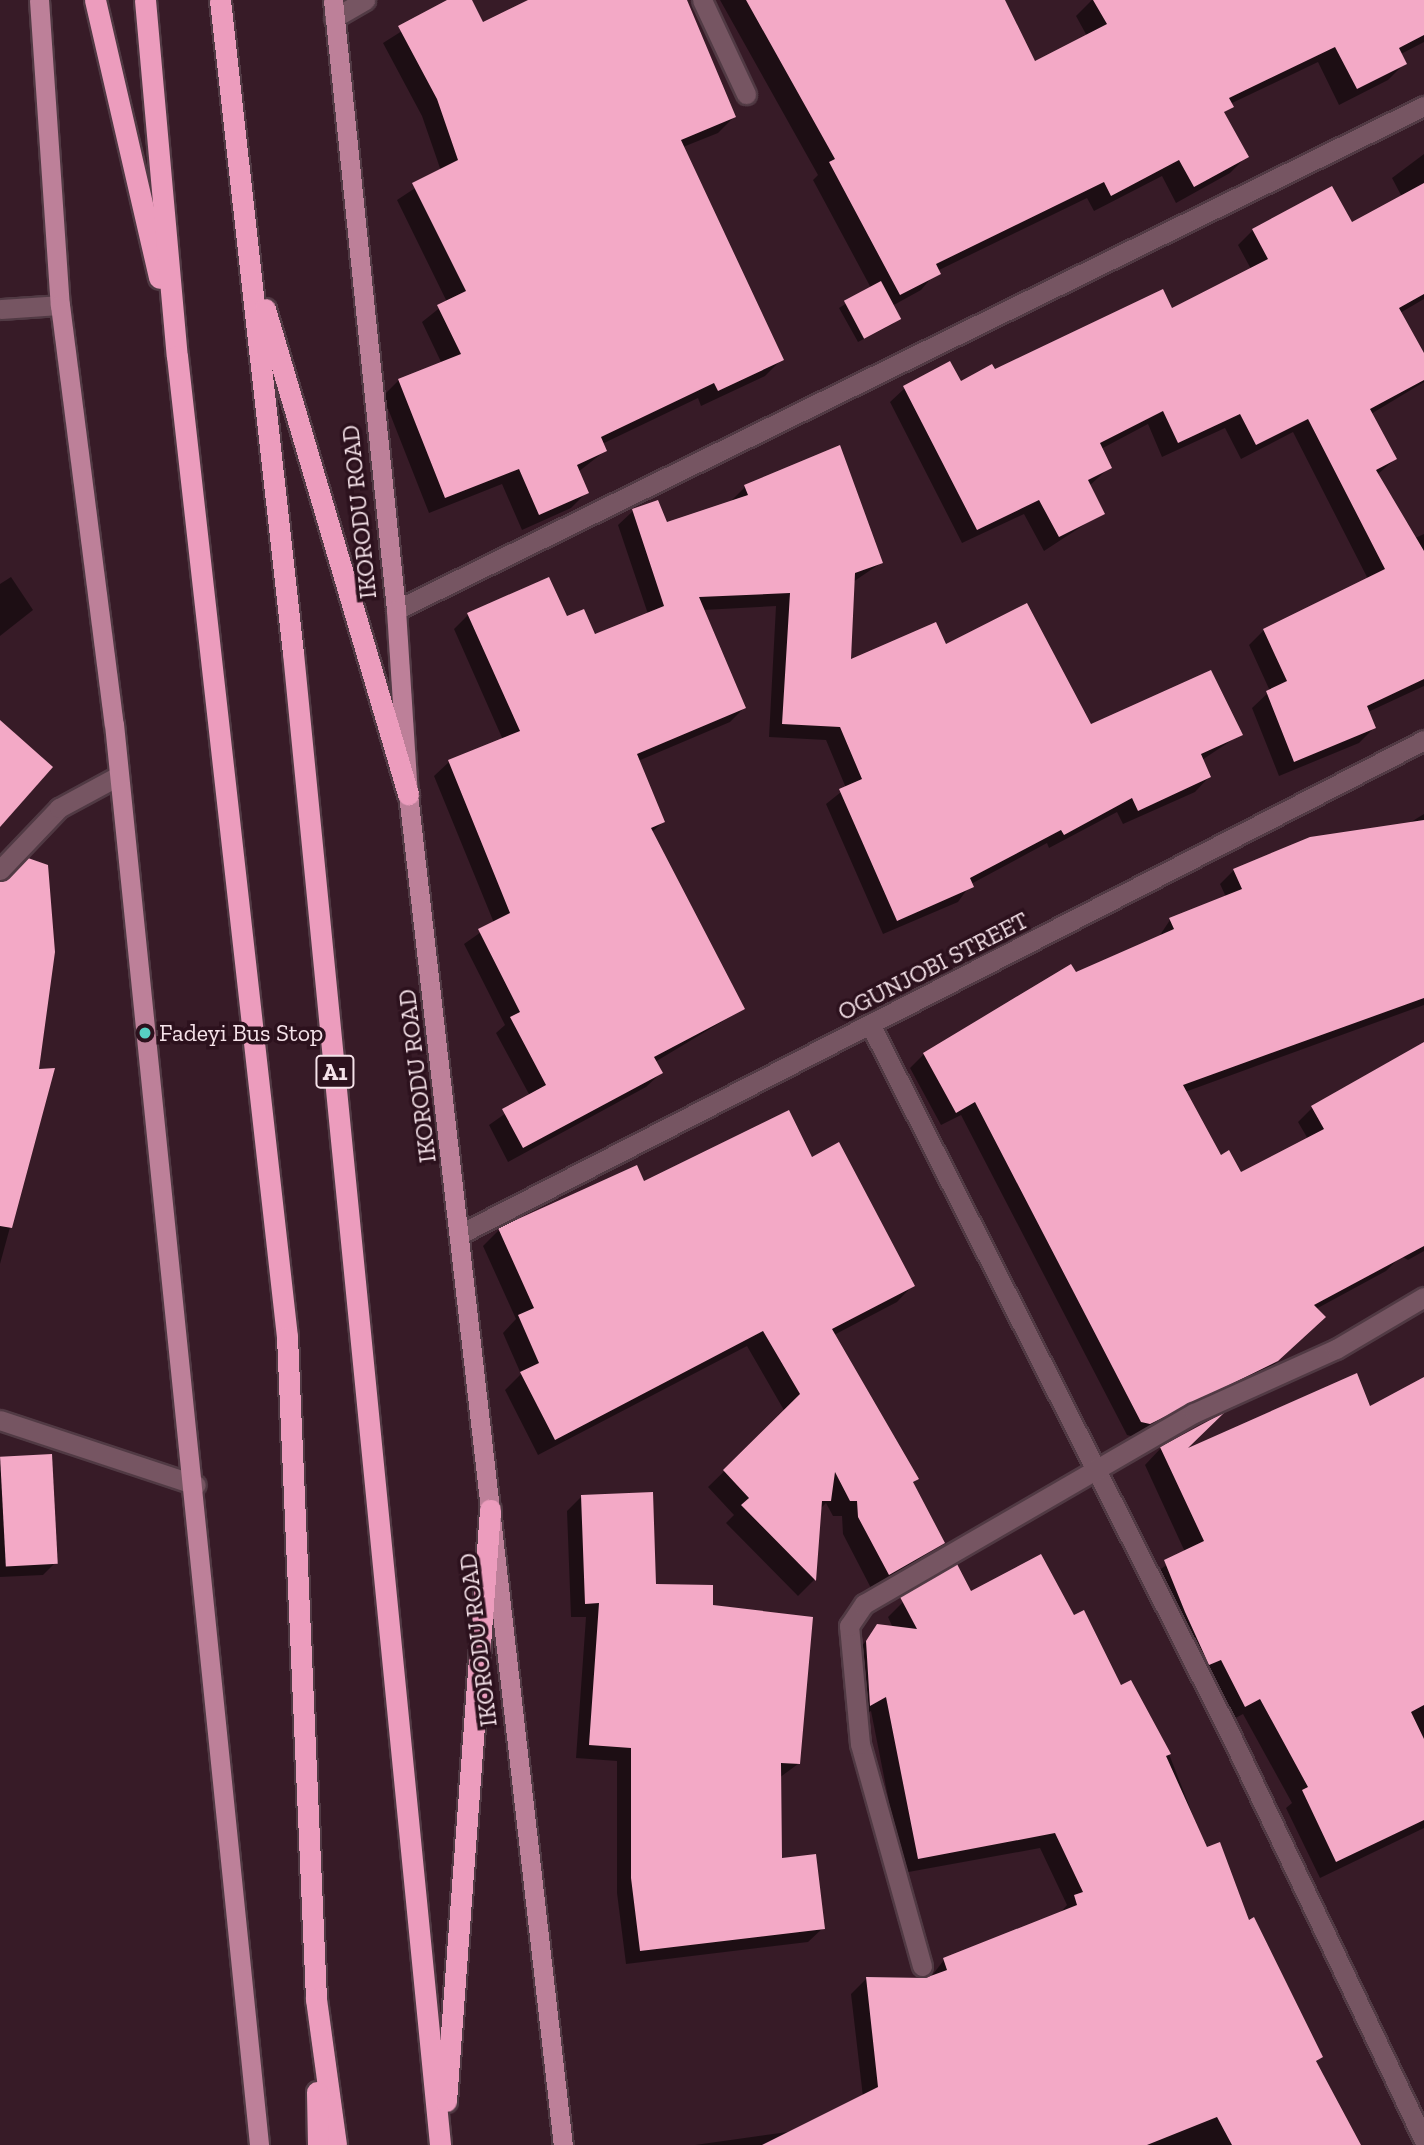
<!DOCTYPE html>
<style>
body{margin:0}
#map{position:relative;width:1424px;height:2145px;overflow:hidden;background:#371b27;font-family:"Zilla Slab",serif}
div>[style]{position:absolute}
[style*='--x']{left:calc(var(--x)*1px);top:calc(var(--y)*1px);width:calc(var(--w)*1px);rotate:calc(var(--a)*1deg)}
.shadow>*{inset:0;background:#0007}
.building>*{inset:0;background:#f3a9c6;transform-origin:0 0}
.roads{filter:drop-shadow(2px 0 #513a44) drop-shadow(-2px 0 #513a44) drop-shadow(0 2px #513a44) drop-shadow(0 -2px #513a44)}
.minor>*{height:19px;margin:-9.5px;padding:0 9.5px;transform-origin:9.5px;border-radius:9.5px;background:#765562}
.primary>*{height:19px;margin:-9.5px;padding:0 9.5px;transform-origin:9.5px;border-radius:9.5px;background:#bd8099}
.motorway>*{height:21px;margin:-10.5px;padding:0 10.5px;transform-origin:10.5px;border-radius:10.5px;background:#ec9cbd}
.dots>*{width:19px;height:19px;translate:-50% -50%;box-sizing:border-box;border:4px solid #2c111d;border-radius:50%}
span{translate:-50% -50%;white-space:nowrap;text-align:center;line-height:1.15;-webkit-text-stroke:7px #2c111d;paint-order:stroke}
.shield-label span{padding:2px 5px;background:#2c111d;border:2px solid;border-radius:5px;-webkit-text-stroke-width:0}
.shield-label{font-size:23px;color:#f5e2e9;font-weight:700}
.street-label{font-size:24px;color:#f5e2e9}
.poi-label{font-size:24px;color:#f5e2e9}
.left{translate:0 -50%;text-align:left}
</style>
<div id="map">
<div class="shadow">
<div style="clip-path:polygon(451px 0,470px 0,483px 24px,533px 0,685px 0,734px 117px,718px 133px,683px 147px,781px 360px,765px 376px,701px 406px,698px 398px,602px 444px,605px 451px,578px 472px,587px 492px,571px 508px,522px 530px,502px 484px,429px 513px,383px 396px,399px 380px,442px 364px,422px 322px,447px 302px,397px 200px,441px 171px,422px 116px,383px 43px)"></div>
<div style="clip-path:polygon(720px 0,1003px 0,1034px 63px,1087px 36px,1076px 16px,1092px 0,1424px 0,1424px 42px,1401px 54px,1405px 63px,1388px 80px,1339px 105px,1318px 62px,1230px 104px,1223px 114px,1247px 156px,1230px 173px,1176px 203px,1162px 176px,1094px 211px,1087px 198px,937px 271px,921px 290px,892px 306px,898px 318px,893px 324px,858px 342px,839px 308px,871px 288px,813px 180px,818px 175px)"></div>
<div style="clip-path:polygon(1424px 154px,1424px 299px,1400px 313px,1424px 356px,1424px 382px,1371px 414px,1395px 459px,1377px 475px,1413px 539px,1424px 534px,1424px 686px,1368px 712px,1374px 728px,1359px 743px,1279px 776px,1252px 708px,1270px 691px,1249px 645px,1264px 630px,1368px 579px,1293px 432px,1241px 459px,1225px 428px,1162px 457px,1148px 424px,1101px 449px,1110px 467px,1089px 486px,1102px 513px,1044px 551px,1024px 514px,962px 543px,890px 402px,905px 388px,960px 384px,1171px 311px,1251px 269px,1238px 245px,1253px 230px,1351px 225px,1402px 197px,1392px 178px)"></div>
<div style="clip-path:polygon(745px 487px,881px 563px,853px 582px,849px 662px,946px 647px,1090px 726px,1241px 734px,1202px 760px,1209px 777px,1195px 792px,1123px 824px,1117px 812px,1049px 848px,1047px 843px,971px 884px,958px 902px,883px 934px,826px 804px,846px 788px,826px 740px,769px 737px,776px 606px,703px 610px,744px 708px,730px 722px,638px 761px,663px 822px,651px 833px,743px 1009px,655px 1062px,661px 1073px,646px 1087px,508px 1162px,489px 1125px,530px 1096px,496px 1033px,505px 1025px,464px 944px,494px 923px,434px 776px,449px 762px,503px 740px,454px 629px,468px 615px,566px 619px,595px 636px,648px 614px,618px 525px,633px 511px,666px 524px,731px 501px)"></div>
<div style="clip-path:polygon(11px 577px,33px 610px,0 636px,0 584px)"></div>
<div style="clip-path:polygon(1424px 814px,1424px 1005px,1185px 1092px,1220px 1157px,1240px 1174px,1308px 1139px,1298px 1122px,1312px 1108px,1424px 1044px,1424px 1251px,1408px 1260px,1401px 1256px,1386px 1271px,1316px 1309px,1323px 1317px,1263px 1375px,1135px 1437px,1127px 1435px,961px 1115px,941px 1125px,910px 1068px,924px 1054px,1075px 974px,1158px 938px,1170px 920px,1226px 897px,1220px 884px,1234px 870px,1406px 825px)"></div>
<div style="clip-path:polygon(28px 860px,37px 1071px,53px 1070px,0 1264px,0 881px)"></div>
<div style="clip-path:polygon(811px 1159px,913px 1285px,897px 1302px,834px 1335px,917px 1479px,912px 1484px,943px 1543px,872px 1590px,843px 1534px,842px 1516px,833px 1516px,826px 1503px,819px 1510px,814px 1580px,798px 1596px,726px 1523px,734px 1515px,708px 1487px,785px 1412px,747px 1346px,538px 1455px,505px 1390px,521px 1374px,503px 1333px,516px 1319px,483px 1246px,499px 1230px,643px 1183px)"></div>
<div style="clip-path:polygon(1424px 1402px,1424px 1828px,1320px 1878px,1286px 1808px,1292px 1803px,1243px 1714px,1228px 1722px,1148px 1578px,1185px 1552px,1145px 1465px,1161px 1448px,1182px 1452px,1369px 1408px)"></div>
<div style="clip-path:polygon(0 1458px,55px 1563px,43px 1575px,0 1577px)"></div>
<div style="clip-path:polygon(581px 1497px,654px 1585px,711px 1606px,798px 1764px,779px 1778px,780px 1860px,823px 1928px,808px 1942px,626px 1964px,617px 1893px,617px 1761px,576px 1758px,586px 1617px,571px 1617px,567px 1511px)"></div>
<div style="clip-path:polygon(970px 1593px,1073px 1617px,1169px 1754px,1206px 1849px,1321px 2057px,1315px 2063px,1357px 2145px,695px 2145px,795px 2131px,863px 2097px,851px 1994px,866px 1979px,930px 1978px,944px 1960px,1060px 1913px,1067px 1905px,1040px 1848px,903px 1873px,871px 1711px,856px 1719px,852px 1658px,878px 1626px,893px 1628px,888px 1617px,903px 1602px)"></div>
</div>
<div class="building">
<div style="clip-path:polygon(447px 0,472px 0,483px 22px,528px 0,687px 0,736px 117px,681px 140px,784px 360px,718px 391px,714px 383px,601px 437px,607px 451px,577px 465px,589px 493px,539px 515px,519px 469px,445px 498px,398px 379px,461px 354px,437px 305px,466px 291px,412px 183px,458px 160px,437px 99px,398px 26px)"></div>
<div style="clip-path:polygon(746px 0,1005px 0,1035px 61px,1107px 24px,1093px 0,1424px 0,1424px 35px,1399px 48px,1407px 64px,1357px 89px,1335px 47px,1229px 98px,1234px 107px,1224px 112px,1249px 157px,1194px 187px,1179px 160px,1111px 196px,1104px 182px,936px 264px,941px 274px,900px 295px,829px 162px,835px 159px)"></div>
<div style="clip-path:polygon(1424px 183px,1424px 294px,1399px 308px,1424px 353px,1424px 380px,1370px 409px,1397px 459px,1376px 470px,1424px 551px,1424px 679px,1367px 706px,1376px 728px,1294px 762px,1266px 691px,1287px 681px,1263px 629px,1385px 569px,1308px 419px,1256px 445px,1240px 414px,1178px 443px,1163px 411px,1100px 443px,1112px 468px,1088px 480px,1105px 514px,1059px 537px,1039px 500px,977px 530px,903px 386px,950px 361px,961px 381px,992px 364px,995px 369px,1163px 289px,1172px 308px,1268px 259px,1252px 229px,1332px 186px,1352px 222px)"></div>
<div style="left:881px;top:281px;width:43px;height:42px;rotate:62deg"></div>
<div style="clip-path:polygon(840px 445px,883px 563px,855px 573px,851px 659px,936px 622px,946px 644px,1027px 603px,1091px 724px,1211px 670px,1243px 735px,1201px 754px,1211px 777px,1138px 811px,1132px 798px,1064px 835px,1061px 830px,970px 878px,974px 887px,897px 921px,839px 789px,862px 779px,840px 727px,782px 724px,790px 593px,699px 597px,746px 708px,637px 754px,665px 822px,651px 828px,745px 1009px,654px 1057px,663px 1073px,523px 1148px,502px 1109px,546px 1085px,510px 1017px,520px 1012px,478px 929px,510px 913px,448px 760px,520px 731px,467px 613px,549px 577px,567px 616px,584px 609px,595px 634px,664px 606px,632px 509px,658px 500px,667px 522px,748px 495px,744px 485px)"></div>
<div style="clip-path:polygon(0 720px,53px 767px,0 827px)"></div>
<div style="clip-path:polygon(1424px 820px,1424px 998px,1183px 1085px,1221px 1155px,1229px 1150px,1241px 1172px,1324px 1129px,1311px 1106px,1424px 1042px,1424px 1246px,1314px 1305px,1326px 1317px,1278px 1361px,1150px 1424px,1141px 1422px,975px 1102px,956px 1113px,923px 1053px,1071px 964px,1076px 972px,1174px 929px,1169px 918px,1242px 889px,1233px 869px,1310px 837px)"></div>
<div style="clip-path:polygon(28px 858px,48px 865px,55px 952px,39px 1069px,55px 1068px,12px 1228px,0 1226px,0 882px)"></div>
<div style="clip-path:polygon(789px 1110px,812px 1157px,839px 1142px,915px 1286px,832px 1329px,919px 1479px,913px 1482px,945px 1543px,889px 1575px,858px 1517px,857px 1501px,850px 1501px,835px 1472px,831px 1501px,822px 1501px,816px 1581px,741px 1505px,749px 1498px,723px 1470px,800px 1394px,763px 1331px,555px 1440px,520px 1372px,539px 1363px,518px 1315px,534px 1308px,498px 1228px,637px 1165px,644px 1181px)"></div>
<div style="clip-path:polygon(1357px 1373px,1370px 1406px,1424px 1377px,1424px 1705px,1411px 1712px,1424px 1739px,1424px 1820px,1336px 1862px,1302px 1790px,1308px 1787px,1260px 1699px,1245px 1707px,1221px 1660px,1209px 1665px,1185px 1612px,1164px 1560px,1204px 1541px,1160px 1447px,1225px 1412px,1188px 1448px)"></div>
<div style="left:52px;top:1454px;width:110px;height:52px;rotate:87deg"></div>
<div style="clip-path:polygon(653px 1492px,656px 1584px,713px 1585px,713px 1605px,813px 1617px,800px 1764px,781px 1763px,782px 1858px,816px 1854px,825px 1929px,640px 1951px,631px 1878px,631px 1748px,589px 1745px,599px 1603px,585px 1604px,581px 1495px)"></div>
<div style="clip-path:polygon(1041px 1554px,1074px 1615px,1084px 1610px,1121px 1685px,1131px 1680px,1171px 1754px,1166px 1756px,1207px 1847px,1220px 1842px,1249px 1920px,1254px 1917px,1323px 2057px,1316px 2061px,1361px 2145px,1232px 2145px,1217px 2117px,1147px 2145px,762px 2145px,878px 2087px,866px 1977px,925px 1978px,947px 1970px,943px 1958px,1077px 1905px,1074px 1895px,1083px 1892px,1055px 1833px,918px 1859px,886px 1697px,870px 1706px,866px 1641px,877px 1624px,917px 1629px,900px 1597px,957px 1564px,971px 1591px)"></div>
</div>
<div class="roads">
<div class="minor">
<div style="--x:702;--y:0;--w:104;--a:64.9"></div>
<div style="--x:334;--y:18;--w:36;--a:-30"></div>
<div style="--x:0;--y:309;--w:60;--a:-3.8"></div>
<div style="--x:396;--y:610;--w:1145;--a:-26.12"></div>
<div style="--x:0;--y:870;--w:86;--a:-46.4"></div>
<div style="--x:59;--y:808;--w:67;--a:-28.5"></div>
<div style="--x:871;--y:1026;--w:796;--a:63.11"></div>
<div style="--x:1231;--y:1736;--w:448;--a:64.5"></div>
<div style="--x:462;--y:1233;--w:1081;--a:-27.13"></div>
<div style="--x:0;--y:1420;--w:206;--a:18.3"></div>
<div style="--x:922;--y:1966;--w:230;--a:-105.6"></div>
<div style="--x:860;--y:1744;--w:119;--a:-95.3"></div>
<div style="--x:849;--y:1626;--w:27;--a:-56"></div>
<div style="--x:864;--y:1604;--w:381;--a:-30.1"></div>
<div style="--x:1194;--y:1413;--w:156;--a:-24.3"></div>
<div style="--x:1336;--y:1349;--w:102;--a:-30.6"></div>
</div>
<div class="primary">
<div style="--x:39;--y:0;--w:306;--a:86.1"></div>
<div style="--x:60;--y:305;--w:422;--a:82.7"></div>
<div style="--x:114;--y:724;--w:1428;--a:84.17"></div>
<div style="--x:333;--y:0;--w:613;--a:84.1"></div>
<div style="--x:396;--y:610;--w:184;--a:86.3"></div>
<div style="--x:408;--y:794;--w:1360;--a:83.46"></div>
</div>
<div class="motorway">
<div style="--x:95;--y:0;--w:285;--a:77"></div>
<div style="--x:145;--y:0;--w:357;--a:84.9"></div>
<div style="--x:177;--y:356;--w:987;--a:83.6"></div>
<div style="--x:287;--y:1337;--w:663;--a:87.49"></div>
<div style="--x:316;--y:1999;--w:147;--a:82.2"></div>
<div style="--x:220;--y:0;--w:657;--a:83.62"></div>
<div style="--x:293;--y:653;--w:1499;--a:84.37"></div>
<div style="--x:265;--y:309;--w:506;--a:73.57"></div>
<div style="--x:317;--y:2092;--w:53;--a:88.9"></div>
<div style="--x:446;--y:2101;--w:593;--a:-85.74"></div>
</div>
</div>
<div class="dots">
<div style="left:145px;top:1033px;background:#57cec2"></div>
</div>
<div class="shield-label">
<span style="left:335px;top:1072px">A1</span>
</div>
<div class="street-label">
<span style="left:359px;top:512px;rotate:-96deg">IKORODU ROAD</span>
<span style="left:933px;top:966px;rotate:-27deg">OGUNJOBI STREET</span>
<span style="left:417px;top:1076px;rotate:-97deg">IKORODU ROAD</span>
<span style="left:478px;top:1640px;rotate:-97deg">IKORODU ROAD</span>
</div>
<div class="poi-label">
<span class="left" style="left:159px;top:1033px">Fadeyi Bus Stop</span>
</div>
</div>
